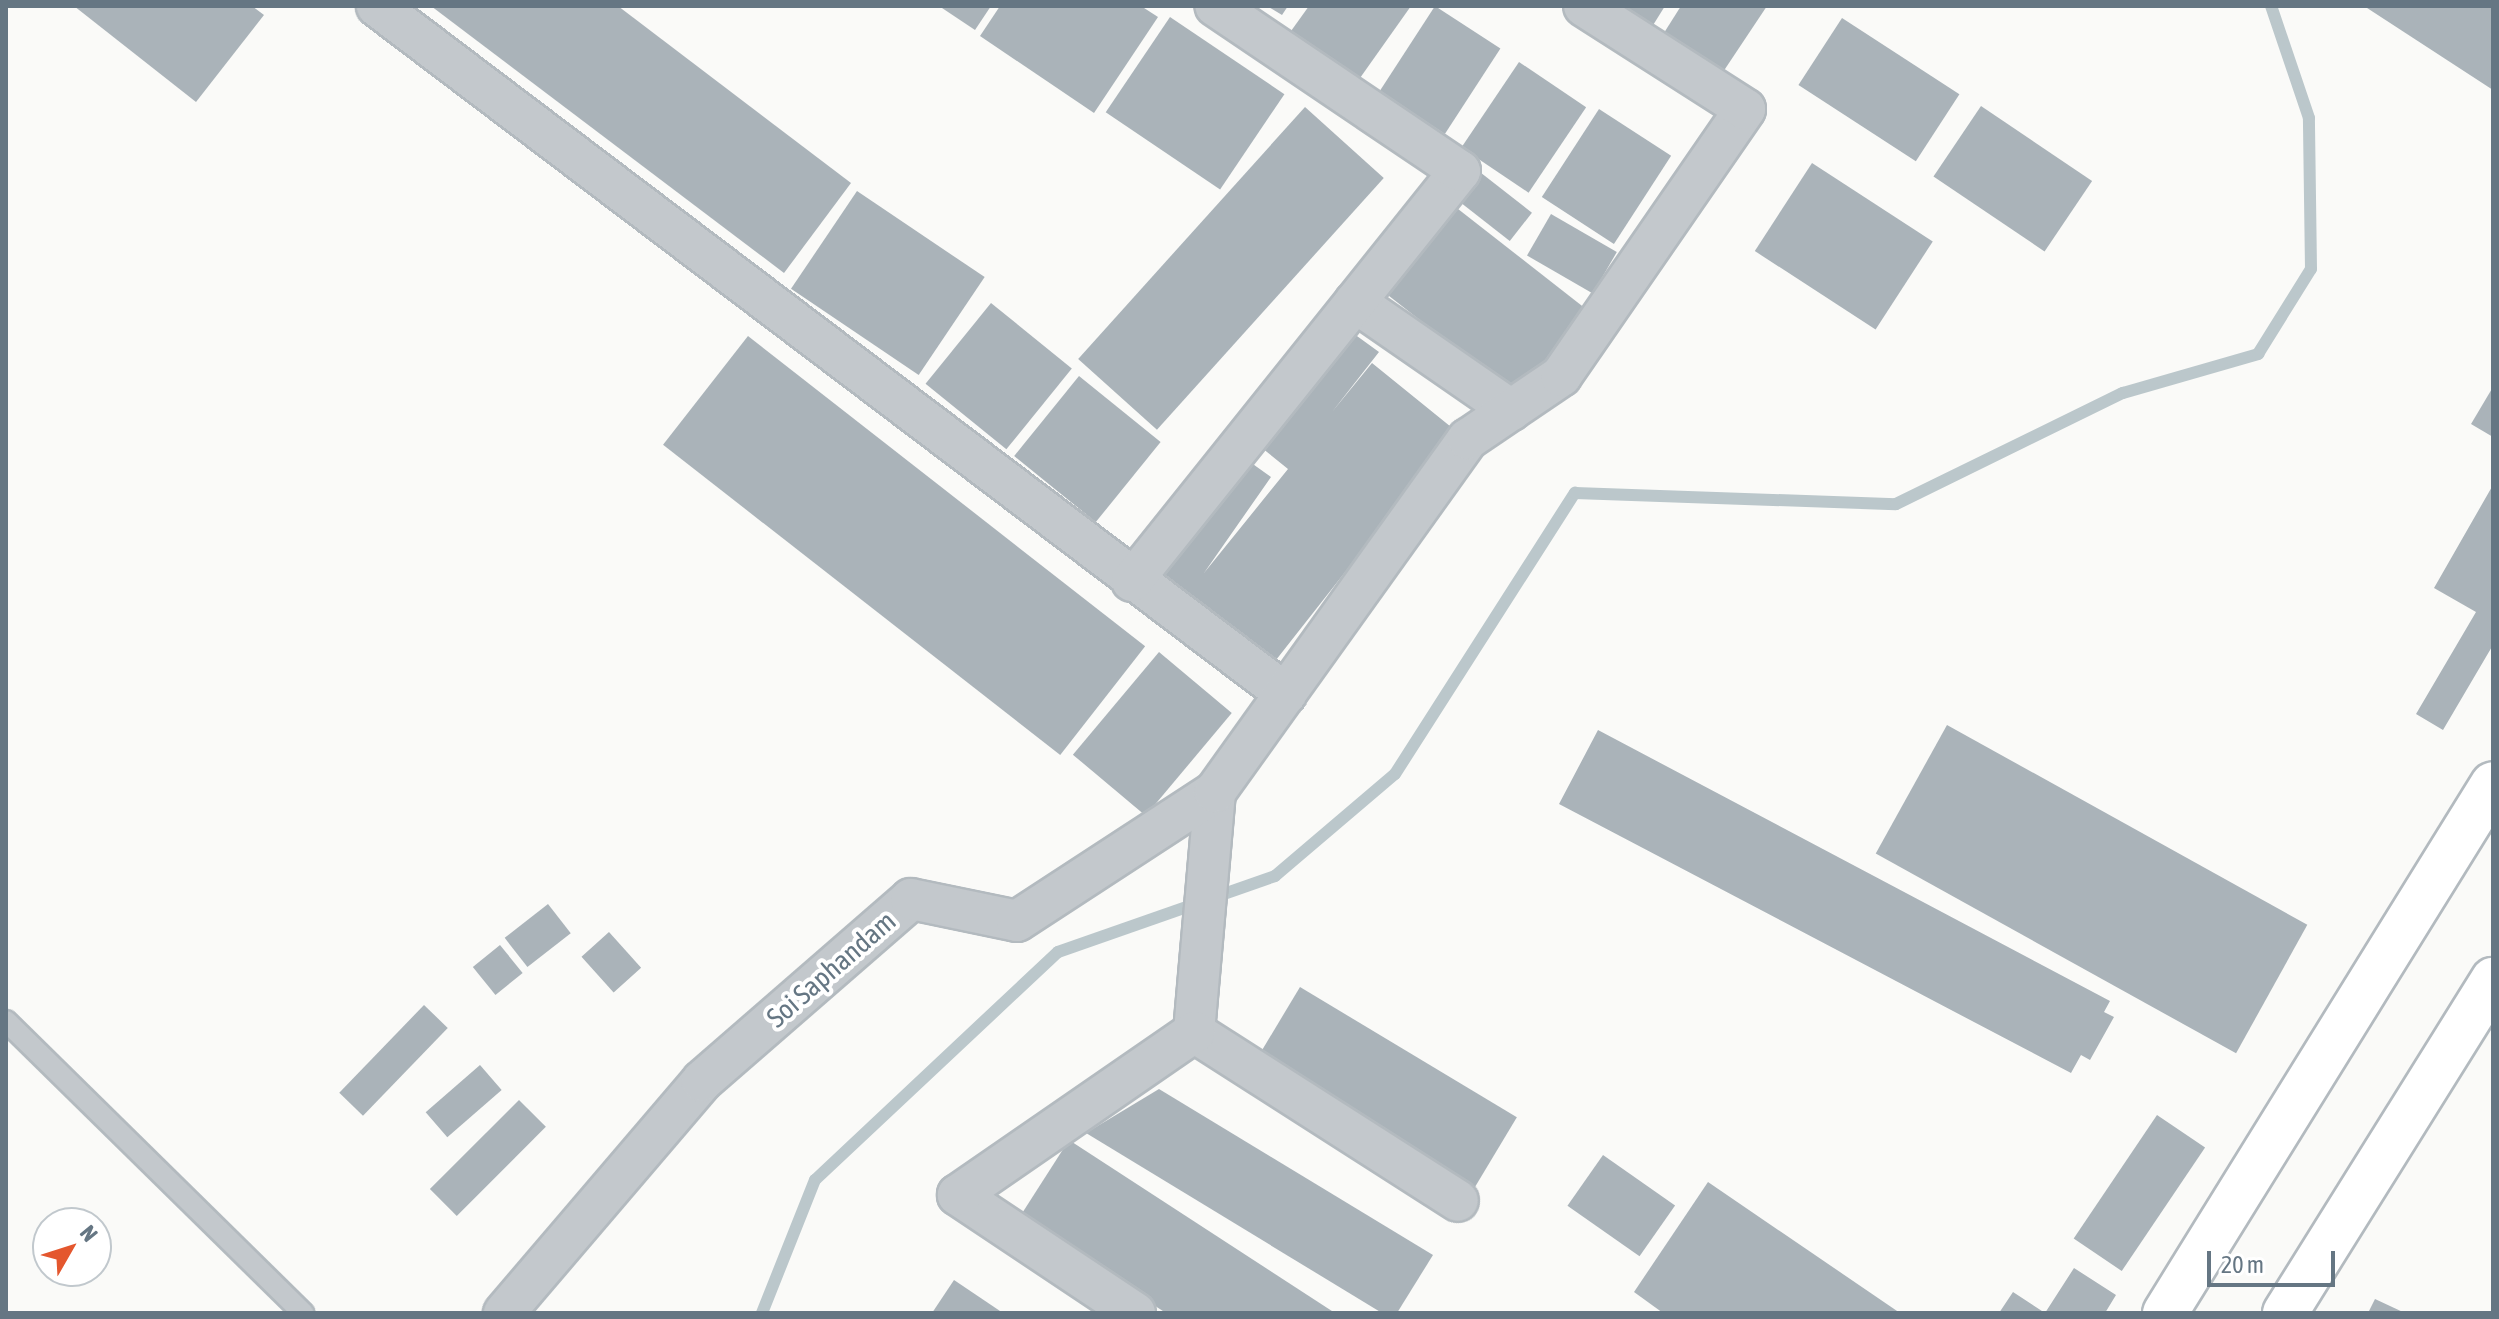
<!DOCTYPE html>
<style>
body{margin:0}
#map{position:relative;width:2499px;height:1319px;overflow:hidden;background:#fafaf8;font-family:"Asap Condensed",sans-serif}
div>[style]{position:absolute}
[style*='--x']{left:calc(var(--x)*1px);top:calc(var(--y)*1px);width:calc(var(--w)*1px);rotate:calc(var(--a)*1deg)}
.stream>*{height:12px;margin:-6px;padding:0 6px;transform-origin:6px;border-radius:6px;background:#bbc7cb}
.building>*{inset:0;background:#aab3b9;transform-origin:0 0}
.roads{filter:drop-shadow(2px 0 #b3babf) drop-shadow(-2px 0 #b3babf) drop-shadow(0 2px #b3babf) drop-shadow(0 -2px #b3babf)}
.lane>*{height:20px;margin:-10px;padding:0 10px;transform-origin:10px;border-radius:10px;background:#c3c8cc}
.street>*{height:40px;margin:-20px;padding:0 20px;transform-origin:20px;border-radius:20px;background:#c3c8cc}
.secondary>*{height:44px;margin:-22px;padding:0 22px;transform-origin:22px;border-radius:22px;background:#fff}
span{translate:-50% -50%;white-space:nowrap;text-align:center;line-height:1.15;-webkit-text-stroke:8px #fff;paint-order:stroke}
.street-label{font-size:28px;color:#657683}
.frame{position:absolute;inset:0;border:8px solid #657683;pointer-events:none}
.north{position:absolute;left:32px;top:1207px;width:80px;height:80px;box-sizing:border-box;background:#fff;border:2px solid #c1c8cd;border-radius:50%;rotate:51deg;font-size:22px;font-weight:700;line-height:32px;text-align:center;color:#657683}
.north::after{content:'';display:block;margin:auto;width:28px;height:36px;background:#e4572e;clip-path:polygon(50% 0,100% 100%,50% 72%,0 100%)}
.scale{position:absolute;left:2207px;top:1251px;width:128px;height:36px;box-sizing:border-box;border:4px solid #657683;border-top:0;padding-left:10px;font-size:24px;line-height:28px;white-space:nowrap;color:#657683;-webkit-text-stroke:6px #fff;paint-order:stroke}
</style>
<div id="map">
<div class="stream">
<div style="--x:762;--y:1313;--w:143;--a:-68.3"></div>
<div style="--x:815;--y:1180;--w:333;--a:-43.2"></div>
<div style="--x:1058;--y:952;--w:230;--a:-19.3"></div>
<div style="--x:1275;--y:876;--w:157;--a:-40.4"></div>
<div style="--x:1395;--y:774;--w:334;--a:-57.4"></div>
<div style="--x:1575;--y:493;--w:321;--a:2"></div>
<div style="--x:1896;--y:504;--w:253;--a:-26.1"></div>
<div style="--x:2123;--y:393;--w:141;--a:-16.1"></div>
<div style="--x:2258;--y:354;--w:100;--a:-58.1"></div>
<div style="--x:2311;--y:269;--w:151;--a:-90.8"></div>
<div style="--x:2309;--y:118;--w:118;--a:-108.7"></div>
</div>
<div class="building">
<div style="clip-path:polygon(74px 6px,252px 6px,264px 15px,196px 102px)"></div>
<div style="clip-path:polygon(431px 6px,618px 6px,851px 183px,784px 273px)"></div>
<div style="clip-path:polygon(939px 6px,991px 6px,975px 30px)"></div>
<div style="clip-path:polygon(1000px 6px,1141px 6px,1158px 17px,1094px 113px,980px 36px)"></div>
<div style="clip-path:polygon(1267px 6px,1288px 6px,1282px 15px)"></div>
<div style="clip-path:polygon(1309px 6px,1411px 6px,1360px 78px,1291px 31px)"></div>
<div style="left:1435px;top:6px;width:78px;height:102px;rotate:33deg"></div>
<div style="clip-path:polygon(1611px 6px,1665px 6px,1650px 30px)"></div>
<div style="clip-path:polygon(1681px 6px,1767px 6px,1721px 75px,1662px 36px)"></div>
<div style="clip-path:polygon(2364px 6px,2493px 6px,2493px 90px)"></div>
<div style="left:1170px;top:17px;width:138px;height:115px;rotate:34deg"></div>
<div style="left:1842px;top:18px;width:140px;height:80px;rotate:33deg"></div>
<div style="left:1519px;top:62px;width:81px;height:103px;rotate:34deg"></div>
<div style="left:1981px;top:106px;width:134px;height:85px;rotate:34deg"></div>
<div style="left:1305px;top:107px;width:106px;height:339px;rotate:42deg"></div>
<div style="left:1599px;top:109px;width:86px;height:105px;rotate:33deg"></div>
<div style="left:1812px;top:163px;width:144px;height:105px;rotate:33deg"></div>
<div style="left:1476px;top:169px;width:71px;height:36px;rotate:38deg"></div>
<div style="left:857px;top:191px;width:154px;height:118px;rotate:34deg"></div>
<div style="left:1444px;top:198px;width:181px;height:111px;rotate:38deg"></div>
<div style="left:1551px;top:214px;width:76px;height:48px;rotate:30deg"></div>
<div style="left:991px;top:303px;width:104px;height:104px;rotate:39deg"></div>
<div style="clip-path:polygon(1339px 323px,1379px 352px,1332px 412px,1372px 363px,1456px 431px,1276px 660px,1155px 567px,1236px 452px,1271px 477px,1204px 573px,1288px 469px,1252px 440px)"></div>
<div style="left:748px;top:336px;width:504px;height:138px;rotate:38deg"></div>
<div style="left:1079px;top:376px;width:105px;height:103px;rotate:39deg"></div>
<div style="clip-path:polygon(2493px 387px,2493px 437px,2471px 424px)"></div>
<div style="clip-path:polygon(2493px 485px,2493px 645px,2443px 730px,2416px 714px,2476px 612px,2434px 588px)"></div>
<div style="left:1159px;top:652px;width:95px;height:134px;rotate:40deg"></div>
<div style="left:1947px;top:725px;width:412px;height:147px;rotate:29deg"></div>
<div style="clip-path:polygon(1598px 730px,2110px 1001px,2104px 1012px,2114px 1017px,2090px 1060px,2081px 1055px,2071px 1073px,1559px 804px)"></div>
<div style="left:548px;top:904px;width:37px;height:55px;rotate:52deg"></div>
<div style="left:609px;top:932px;width:48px;height:37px;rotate:48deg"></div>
<div style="left:500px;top:945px;width:36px;height:35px;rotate:51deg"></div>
<div style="left:1300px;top:987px;width:253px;height:86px;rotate:31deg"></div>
<div style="left:424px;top:1005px;width:33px;height:122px;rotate:44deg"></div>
<div style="left:480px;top:1065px;width:33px;height:72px;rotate:49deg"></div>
<div style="clip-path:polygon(1159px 1089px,1433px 1255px,1397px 1313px,1382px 1313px,1086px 1133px)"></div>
<div style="left:519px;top:1100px;width:38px;height:126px;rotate:45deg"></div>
<div style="left:2157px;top:1115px;width:58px;height:149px;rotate:34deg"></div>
<div style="clip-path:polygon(1069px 1140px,1335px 1313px,1166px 1313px,1019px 1218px)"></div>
<div style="left:1603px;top:1155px;width:88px;height:62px;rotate:35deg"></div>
<div style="clip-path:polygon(1708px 1182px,1900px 1313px,1663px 1313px,1634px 1292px)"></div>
<div style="clip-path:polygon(2074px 1268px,2116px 1295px,2105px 1313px,1999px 1313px,2013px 1292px,2045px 1313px)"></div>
<div style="clip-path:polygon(954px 1280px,1003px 1313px,932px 1313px)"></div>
<div style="clip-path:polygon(2375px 1299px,2405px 1313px,2368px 1313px)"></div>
</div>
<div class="roads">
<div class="lane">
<div style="--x:6;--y:1021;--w:417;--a:44.5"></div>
</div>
<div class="street">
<div style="--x:377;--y:6;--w:1140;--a:37.12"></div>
<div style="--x:1355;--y:302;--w:190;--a:34.7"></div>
<div style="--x:1132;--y:581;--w:525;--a:-51.34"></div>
<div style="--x:1460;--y:171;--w:295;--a:-146"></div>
<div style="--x:1194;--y:1032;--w:313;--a:32.6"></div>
<div style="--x:1194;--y:1032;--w:241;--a:-85"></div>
<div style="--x:504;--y:1313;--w:305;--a:-49.5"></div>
<div style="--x:702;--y:1081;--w:277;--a:-41"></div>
<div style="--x:911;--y:899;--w:108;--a:11.7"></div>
<div style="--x:1017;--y:921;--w:236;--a:-33.1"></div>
<div style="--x:1215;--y:792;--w:434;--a:-54.4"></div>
<div style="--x:1468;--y:439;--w:112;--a:-34.1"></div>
<div style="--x:1561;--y:376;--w:324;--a:-55.4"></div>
<div style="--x:1745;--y:109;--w:191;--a:-147.4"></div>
<div style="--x:1135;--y:1313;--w:213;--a:-146.3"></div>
<div style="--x:958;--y:1195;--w:287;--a:-34.6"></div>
</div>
<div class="secondary">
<div style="--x:2165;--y:1313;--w:622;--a:-58.2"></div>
<div style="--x:2285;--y:1313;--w:393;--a:-58"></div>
</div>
</div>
<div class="street-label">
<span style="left:831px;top:969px;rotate:-41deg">Soi Saphandam</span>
</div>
<div class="frame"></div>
<div class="north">N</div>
<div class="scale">20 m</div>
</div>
